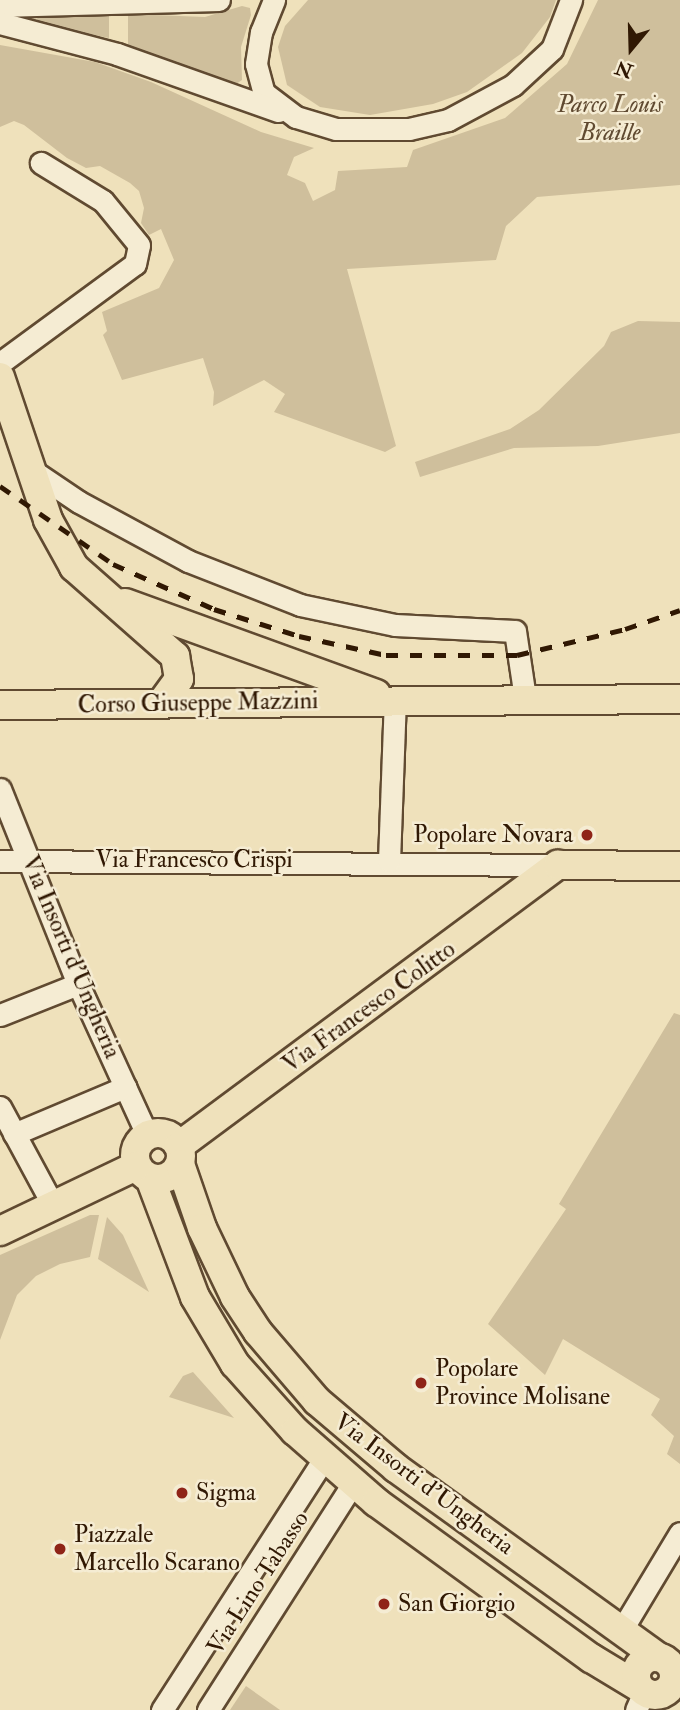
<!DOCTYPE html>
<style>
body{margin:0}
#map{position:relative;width:680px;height:1710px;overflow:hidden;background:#efe1bb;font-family:"IM FELL Double Pica",serif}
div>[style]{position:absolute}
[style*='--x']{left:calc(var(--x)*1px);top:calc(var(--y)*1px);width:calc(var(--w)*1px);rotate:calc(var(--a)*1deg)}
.green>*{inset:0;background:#cfbf9c}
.roads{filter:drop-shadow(2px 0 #604a31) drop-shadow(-2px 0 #604a31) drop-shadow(0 2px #604a31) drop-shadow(0 -2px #604a31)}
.minor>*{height:21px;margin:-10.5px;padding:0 10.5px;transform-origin:10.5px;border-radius:10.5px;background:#f5ecd3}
.major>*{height:28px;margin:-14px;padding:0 14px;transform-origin:14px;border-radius:14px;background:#efe1bb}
.major>.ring{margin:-14px;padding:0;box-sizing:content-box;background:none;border:28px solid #efe1bb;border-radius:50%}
.rail>*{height:5px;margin-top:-2.5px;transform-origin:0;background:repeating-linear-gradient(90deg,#301803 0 12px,transparent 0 24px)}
.dots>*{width:19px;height:19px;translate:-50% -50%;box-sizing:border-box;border:4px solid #f5ecd3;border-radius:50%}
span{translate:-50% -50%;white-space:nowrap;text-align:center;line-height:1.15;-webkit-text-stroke:5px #f5ecd3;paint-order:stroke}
.park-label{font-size:24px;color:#604a31;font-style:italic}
.street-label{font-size:24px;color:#301803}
.poi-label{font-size:24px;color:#301803}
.right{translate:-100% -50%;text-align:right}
.left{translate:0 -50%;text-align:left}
.north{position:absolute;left:596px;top:14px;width:70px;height:70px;-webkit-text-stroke:5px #f5ecd3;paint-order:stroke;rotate:199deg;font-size:19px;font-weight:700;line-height:28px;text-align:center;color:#301803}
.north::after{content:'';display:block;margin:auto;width:24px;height:32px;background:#301803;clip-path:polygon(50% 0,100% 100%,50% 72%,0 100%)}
</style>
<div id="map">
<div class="green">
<div style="clip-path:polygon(308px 0,556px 0,550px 17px,522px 53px,467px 92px,433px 104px,370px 115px,320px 107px,287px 85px,278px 47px,285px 26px)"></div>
<div style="clip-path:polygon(598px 0,680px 0,680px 185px,537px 197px,506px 226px,496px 260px,347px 269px,396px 446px,385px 452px,274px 412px,285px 394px,264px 380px,213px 406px,214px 392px,203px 358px,122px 380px,103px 335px,107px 331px,102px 312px,159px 288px,174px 260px,161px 229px,149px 235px,141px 223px,144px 208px,139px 191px,130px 183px,100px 166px,86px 168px,67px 158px,24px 125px,14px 121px,0 127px,0 45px,95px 62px,151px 82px,261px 132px,314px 148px,294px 157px,287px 175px,305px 183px,313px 201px,335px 190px,338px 171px,407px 167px,413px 150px,505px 118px,567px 64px)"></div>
<div style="clip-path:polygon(242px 6px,250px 8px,251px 15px,241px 47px,242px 80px,236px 84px,128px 46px,128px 14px,205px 17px)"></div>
<div style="clip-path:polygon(43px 12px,109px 14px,109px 38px,41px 24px,36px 20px)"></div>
<div style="clip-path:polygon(638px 321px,680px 322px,680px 433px,598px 446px,514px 448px,420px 477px,415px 462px,510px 429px,539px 410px,604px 346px,611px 332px)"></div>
<div style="clip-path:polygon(674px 1013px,680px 1015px,680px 1464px,667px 1454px,674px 1436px,651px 1415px,660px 1399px,563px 1339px,545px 1375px,488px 1324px,566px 1209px,559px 1204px)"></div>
<div style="clip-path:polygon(90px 1215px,99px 1215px,90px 1257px,60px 1264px,36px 1276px,17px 1295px,0 1340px,0 1255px)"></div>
<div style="clip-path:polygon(107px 1217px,123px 1235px,149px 1292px,98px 1259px)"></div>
<div style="clip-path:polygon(193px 1372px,234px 1418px,169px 1397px,183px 1376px)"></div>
<div style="clip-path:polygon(246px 1686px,280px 1710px,230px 1710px)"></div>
</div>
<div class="roads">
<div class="minor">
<div style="--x:274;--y:0;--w:35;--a:112"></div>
<div style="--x:261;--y:32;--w:32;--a:99"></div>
<div style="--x:256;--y:64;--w:30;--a:75"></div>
<div style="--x:264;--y:93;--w:40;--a:37"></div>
<div style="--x:296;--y:117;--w:42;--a:16.7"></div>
<div style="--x:336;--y:129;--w:73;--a:0"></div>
<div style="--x:409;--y:129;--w:40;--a:-13"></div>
<div style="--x:448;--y:120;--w:74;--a:-28.3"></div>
<div style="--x:513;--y:85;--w:53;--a:-42.7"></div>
<div style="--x:552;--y:49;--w:53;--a:-68.8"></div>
<div style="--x:0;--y:6;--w:219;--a:-1.6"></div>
<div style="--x:0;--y:23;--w:121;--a:14.8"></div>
<div style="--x:117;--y:54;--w:171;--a:19.5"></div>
<div style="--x:0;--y:363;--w:167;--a:-36.3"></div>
<div style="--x:135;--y:264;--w:19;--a:-78"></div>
<div style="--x:139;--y:245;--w:57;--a:-129.3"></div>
<div style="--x:103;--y:201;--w:73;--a:-148.5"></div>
<div style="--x:33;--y:471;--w:55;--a:34"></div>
<div style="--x:79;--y:502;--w:124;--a:28.4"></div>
<div style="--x:188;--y:561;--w:120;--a:21.4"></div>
<div style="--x:300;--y:605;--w:97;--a:11.9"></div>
<div style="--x:395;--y:625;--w:120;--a:2.9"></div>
<div style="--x:515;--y:631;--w:68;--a:81.5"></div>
<div style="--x:0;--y:789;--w:210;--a:68.2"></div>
<div style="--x:78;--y:984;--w:166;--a:65.4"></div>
<div style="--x:0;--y:861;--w:558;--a:0.41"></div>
<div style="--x:389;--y:861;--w:161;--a:-87.9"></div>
<div style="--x:0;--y:1015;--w:84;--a:-21.7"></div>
<div style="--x:0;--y:1107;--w:111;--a:61.6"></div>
<div style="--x:14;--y:1134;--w:121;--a:-22.9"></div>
<div style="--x:621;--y:1631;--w:114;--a:-59"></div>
<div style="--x:162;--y:1710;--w:297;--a:-57.2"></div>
<div style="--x:208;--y:1710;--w:269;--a:-57.4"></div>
<div style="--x:636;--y:1710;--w:20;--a:-66"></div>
</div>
<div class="major">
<div style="--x:0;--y:377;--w:151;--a:71.4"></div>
<div style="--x:48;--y:520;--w:54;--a:61"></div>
<div style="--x:74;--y:567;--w:135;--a:41.4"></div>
<div style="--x:175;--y:656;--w:23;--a:80"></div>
<div style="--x:179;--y:679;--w:31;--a:126"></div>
<div style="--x:125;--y:603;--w:267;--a:19.9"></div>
<div style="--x:0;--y:705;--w:680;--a:-0.51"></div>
<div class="ring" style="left:135px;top:1133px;width:18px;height:18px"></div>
<div style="--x:179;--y:1146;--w:472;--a:-36.6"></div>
<div style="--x:558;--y:865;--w:122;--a:0.5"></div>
<div style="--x:180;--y:1164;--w:68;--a:71"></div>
<div style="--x:202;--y:1228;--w:76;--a:64.4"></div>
<div style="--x:235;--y:1297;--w:42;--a:56.7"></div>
<div style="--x:258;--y:1332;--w:91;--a:49.5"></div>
<div style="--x:317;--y:1401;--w:104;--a:40.3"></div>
<div style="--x:396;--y:1468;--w:323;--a:35.8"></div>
<div style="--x:150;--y:1178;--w:127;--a:69.3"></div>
<div style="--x:195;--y:1297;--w:78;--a:59.2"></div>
<div style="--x:235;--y:1364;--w:90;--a:48.2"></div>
<div style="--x:295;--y:1431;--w:108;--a:41.2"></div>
<div style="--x:376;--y:1502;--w:266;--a:36"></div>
<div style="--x:591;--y:1658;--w:56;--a:31.1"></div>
<div style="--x:0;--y:1231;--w:151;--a:-25.5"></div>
<div class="ring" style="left:636px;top:1657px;width:10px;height:10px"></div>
</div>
</div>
<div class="rail">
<div style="--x:0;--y:486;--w:137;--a:34.6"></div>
<div style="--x:113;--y:564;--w:111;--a:24"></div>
<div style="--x:214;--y:609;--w:89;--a:17.6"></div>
<div style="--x:299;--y:636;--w:89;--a:12.3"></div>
<div style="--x:386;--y:655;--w:131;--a:0"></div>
<div style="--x:517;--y:655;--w:111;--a:-13.5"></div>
<div style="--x:625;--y:629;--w:58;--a:-19.1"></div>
</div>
<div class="dots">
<div style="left:587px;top:835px;background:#8f2418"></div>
<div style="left:421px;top:1383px;background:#8f2418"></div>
<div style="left:182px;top:1493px;background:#8f2418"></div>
<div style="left:60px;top:1549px;background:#8f2418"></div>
<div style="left:384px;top:1604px;background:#8f2418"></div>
</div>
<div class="park-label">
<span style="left:610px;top:119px">Parco Louis<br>Braille</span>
</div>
<div class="street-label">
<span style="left:198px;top:703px;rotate:-1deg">Corso Giuseppe Mazzini</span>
<span style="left:194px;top:860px">Via Francesco Crispi</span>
<span style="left:71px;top:957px;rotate:67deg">Via Insorti d'Ungheria</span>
<span style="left:369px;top:1007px;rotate:-36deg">Via Francesco Colitto</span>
<span style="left:424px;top:1484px;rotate:37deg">Via Insorti d'Ungheria</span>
<span style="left:258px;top:1583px;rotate:-57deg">Via Lino Tabasso</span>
</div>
<div class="poi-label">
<span class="right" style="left:573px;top:835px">Popolare Novara</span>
<span class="left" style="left:435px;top:1383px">Popolare<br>Province Molisane</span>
<span class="left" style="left:196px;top:1493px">Sigma</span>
<span class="left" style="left:74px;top:1549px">Piazzale<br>Marcello Scarano</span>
<span class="left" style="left:398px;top:1604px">San Giorgio</span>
</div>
<div class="north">N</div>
</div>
